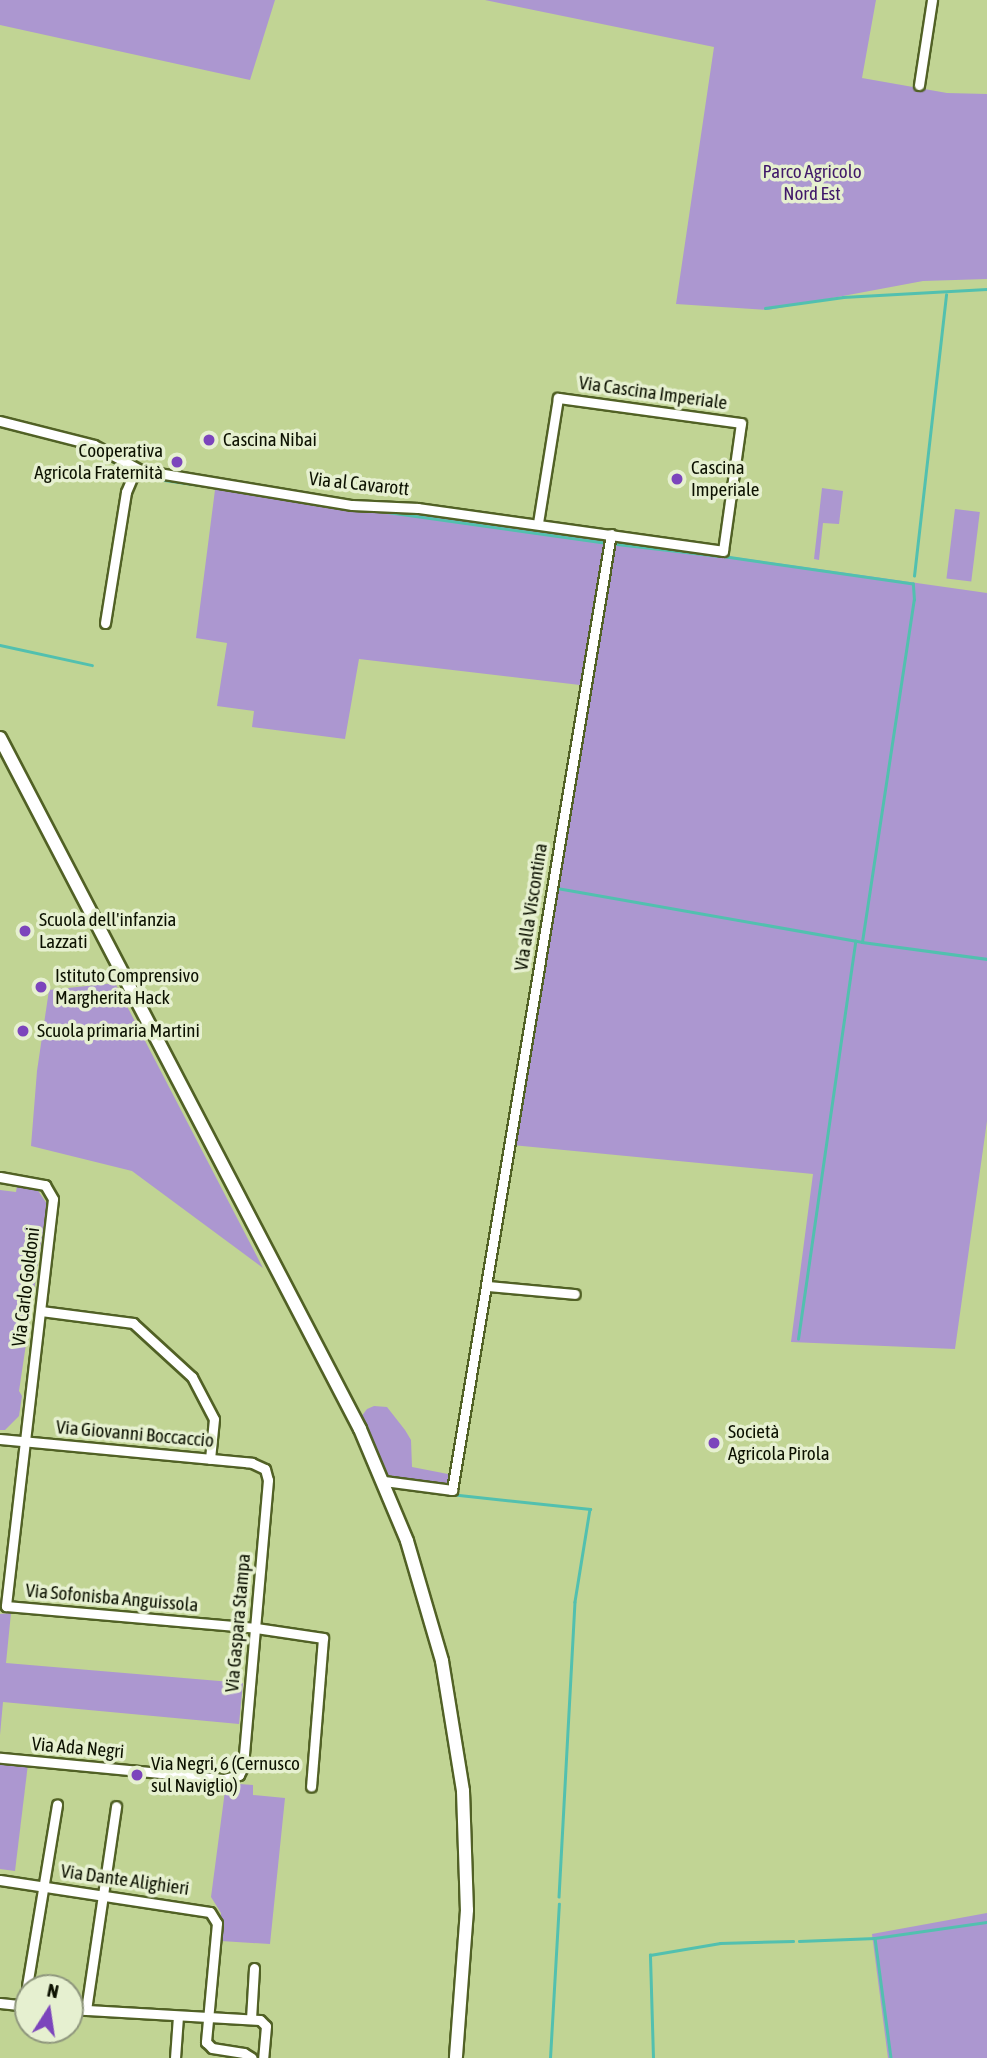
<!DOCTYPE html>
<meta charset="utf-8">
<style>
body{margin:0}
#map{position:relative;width:987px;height:2058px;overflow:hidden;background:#c1d494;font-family:"Asap Condensed",sans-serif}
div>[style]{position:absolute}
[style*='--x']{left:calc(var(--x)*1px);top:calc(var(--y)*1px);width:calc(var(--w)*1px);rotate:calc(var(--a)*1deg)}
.green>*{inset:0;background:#ac97d0;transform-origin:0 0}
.stream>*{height:2.5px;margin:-1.25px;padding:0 1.25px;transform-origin:1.25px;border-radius:1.25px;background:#52c0af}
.roads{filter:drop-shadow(2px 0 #516125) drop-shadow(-2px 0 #516125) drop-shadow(0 2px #516125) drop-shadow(0 -2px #516125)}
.minor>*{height:9px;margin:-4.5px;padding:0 4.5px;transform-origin:4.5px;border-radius:4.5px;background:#fff}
.secondary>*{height:12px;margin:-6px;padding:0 6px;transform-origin:6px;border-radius:6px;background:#fff}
.dots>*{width:19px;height:19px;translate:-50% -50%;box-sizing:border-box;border:4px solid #e6f0d0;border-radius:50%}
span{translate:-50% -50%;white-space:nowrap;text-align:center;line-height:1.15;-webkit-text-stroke:7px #e6f0d0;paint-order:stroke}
.park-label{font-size:19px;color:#401869}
.street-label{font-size:19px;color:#0c1100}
.poi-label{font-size:19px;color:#0c1100}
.left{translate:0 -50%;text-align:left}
.right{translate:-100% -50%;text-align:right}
.north{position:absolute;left:14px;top:1974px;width:70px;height:70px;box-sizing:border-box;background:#e6f0d0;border:2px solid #8f977d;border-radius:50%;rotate:12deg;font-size:19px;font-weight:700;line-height:28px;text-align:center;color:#0c1100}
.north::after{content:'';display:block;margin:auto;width:24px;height:32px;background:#7c45bc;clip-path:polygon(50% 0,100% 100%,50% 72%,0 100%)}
</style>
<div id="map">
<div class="green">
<div style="clip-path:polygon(0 0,275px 0,250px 80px,0 25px)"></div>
<div style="clip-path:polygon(485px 0,876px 0,862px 78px,947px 93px,987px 94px,987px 279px,923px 281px,768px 310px,676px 304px,714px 47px)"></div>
<div style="clip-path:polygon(216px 482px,606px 538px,580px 685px,359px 659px,345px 739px,252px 727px,254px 711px,217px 706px,227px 643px,196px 638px)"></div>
<div style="clip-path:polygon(822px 488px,843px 491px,839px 524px,823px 523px,819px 560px,814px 559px)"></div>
<div style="left:955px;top:509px;width:25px;height:70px;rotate:7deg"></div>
<div style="clip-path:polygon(614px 540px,987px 593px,987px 1121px,955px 1349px,791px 1342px,813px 1174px,512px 1145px)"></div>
<div style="clip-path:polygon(115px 983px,263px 1268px,132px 1171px,31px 1146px,37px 1071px,49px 990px)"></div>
<div style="clip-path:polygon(17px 1186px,37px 1189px,47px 1204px,19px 1391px,22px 1396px,19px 1416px,5px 1430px,0 1430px,0 1190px,16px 1192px)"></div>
<div style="clip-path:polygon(374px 1406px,387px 1407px,405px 1430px,411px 1440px,412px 1467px,453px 1475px,451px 1489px,388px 1475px,361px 1417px,367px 1409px)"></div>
<div style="clip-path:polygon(11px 1613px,6px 1663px,243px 1683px,239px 1724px,3px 1702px,0 1735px,0 1614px)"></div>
<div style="clip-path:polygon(0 1761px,28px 1764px,15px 1871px,0 1869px)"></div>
<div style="clip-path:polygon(226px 1783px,253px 1785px,253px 1795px,285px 1798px,270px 1944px,221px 1941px,221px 1913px,211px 1897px)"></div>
<div style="clip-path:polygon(987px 1913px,987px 2058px,888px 2058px,872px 1934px)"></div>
</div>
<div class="stream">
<div style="--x:765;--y:308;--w:79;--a:-8"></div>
<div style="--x:843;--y:297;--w:144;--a:-3.2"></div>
<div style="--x:0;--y:426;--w:98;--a:14.2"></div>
<div style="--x:104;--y:455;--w:28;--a:35"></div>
<div style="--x:143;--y:477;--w:59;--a:7.9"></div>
<div style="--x:209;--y:486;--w:36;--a:9"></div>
<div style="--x:373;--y:510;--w:231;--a:8"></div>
<div style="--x:617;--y:544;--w:103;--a:6.7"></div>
<div style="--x:914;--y:576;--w:283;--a:-83.5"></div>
<div style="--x:0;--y:645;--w:94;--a:12.3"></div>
<div style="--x:557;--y:888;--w:310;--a:10"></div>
<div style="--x:862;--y:942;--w:346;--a:-81.4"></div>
<div style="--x:914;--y:600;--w:16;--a:-94"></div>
<div style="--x:913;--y:584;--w:190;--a:-171.8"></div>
<div style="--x:862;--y:942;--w:126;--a:7.7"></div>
<div style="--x:529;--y:997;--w:112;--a:-80.2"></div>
<div style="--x:798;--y:1339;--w:402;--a:-81.8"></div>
<div style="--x:450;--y:1494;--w:141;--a:6.1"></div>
<div style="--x:590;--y:1509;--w:94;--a:99.2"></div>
<div style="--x:575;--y:1602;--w:295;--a:93.1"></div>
<div style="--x:875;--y:1938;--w:121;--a:82.4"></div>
<div style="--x:799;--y:1941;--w:76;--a:-2.3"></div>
<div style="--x:875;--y:1938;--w:113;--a:-8.1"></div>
<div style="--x:550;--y:2058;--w:154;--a:-86.7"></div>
<div style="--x:653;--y:2058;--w:103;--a:-91.7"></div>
<div style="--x:650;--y:1955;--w:71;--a:-9.7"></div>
<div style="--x:720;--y:1943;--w:73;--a:-1.6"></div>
</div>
<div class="roads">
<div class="minor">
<div style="--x:919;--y:85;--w:86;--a:-81.3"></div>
<div style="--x:0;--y:421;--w:97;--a:14.3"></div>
<div style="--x:94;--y:445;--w:52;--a:28.5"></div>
<div style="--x:140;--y:470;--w:215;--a:9.4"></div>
<div style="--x:352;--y:505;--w:66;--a:2.6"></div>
<div style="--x:418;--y:508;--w:308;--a:8"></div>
<div style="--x:723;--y:551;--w:129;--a:-82"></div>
<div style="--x:741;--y:423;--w:185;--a:-172.2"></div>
<div style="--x:558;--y:398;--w:127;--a:99.1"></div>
<div style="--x:105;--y:623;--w:133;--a:-80.9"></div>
<div style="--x:126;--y:492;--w:25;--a:-67"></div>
<div style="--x:0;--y:1177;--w:46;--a:10.1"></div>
<div style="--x:45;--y:1185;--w:16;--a:60"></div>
<div style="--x:53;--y:1199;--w:410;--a:96.6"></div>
<div style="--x:6;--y:1606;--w:251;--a:5"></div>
<div style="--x:256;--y:1628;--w:68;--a:8.5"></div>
<div style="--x:323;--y:1638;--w:149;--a:94.6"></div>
<div style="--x:487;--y:1286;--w:88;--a:5.2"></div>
<div style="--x:41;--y:1311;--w:93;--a:7.4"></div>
<div style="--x:133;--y:1323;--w:80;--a:42.5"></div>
<div style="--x:192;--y:1377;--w:47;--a:62.4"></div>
<div style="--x:214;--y:1419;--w:40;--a:95.7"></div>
<div style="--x:0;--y:1439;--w:253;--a:5.4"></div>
<div style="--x:252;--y:1463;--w:14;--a:25"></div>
<div style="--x:265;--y:1469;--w:11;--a:75"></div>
<div style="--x:268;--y:1480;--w:288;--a:95"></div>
<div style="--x:243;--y:1767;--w:9;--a:117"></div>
<div style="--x:239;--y:1775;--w:16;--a:165"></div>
<div style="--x:224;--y:1779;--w:225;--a:-174.6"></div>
<div style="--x:384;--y:1481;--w:69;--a:7.5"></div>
<div style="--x:452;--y:1490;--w:969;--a:-80.56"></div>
<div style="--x:0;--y:1880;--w:212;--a:8.7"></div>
<div style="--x:210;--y:1912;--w:13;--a:58"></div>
<div style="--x:217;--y:1923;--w:120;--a:95.3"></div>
<div style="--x:206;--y:2042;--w:8;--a:45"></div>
<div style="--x:212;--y:2048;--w:32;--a:9"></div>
<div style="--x:244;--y:2053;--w:9;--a:32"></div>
<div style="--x:27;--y:1986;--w:184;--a:-80.6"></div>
<div style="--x:0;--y:2003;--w:28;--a:6"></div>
<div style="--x:70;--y:2009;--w:190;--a:3.3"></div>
<div style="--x:260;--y:2020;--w:8;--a:45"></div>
<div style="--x:266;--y:2026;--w:32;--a:95"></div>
<div style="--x:86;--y:2010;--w:206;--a:-81.6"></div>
<div style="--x:251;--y:2019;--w:51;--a:-86.6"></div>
<div style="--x:175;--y:2058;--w:42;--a:-85.9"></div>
</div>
<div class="secondary">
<div style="--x:0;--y:738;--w:779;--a:62.48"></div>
<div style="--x:360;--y:1429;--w:121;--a:67.2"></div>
<div style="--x:407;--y:1541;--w:125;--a:73.7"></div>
<div style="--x:442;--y:1661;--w:132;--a:80.8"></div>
<div style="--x:463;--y:1791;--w:119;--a:88.1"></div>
<div style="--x:467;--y:1910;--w:148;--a:94.3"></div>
</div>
</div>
<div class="dots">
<div style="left:209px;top:440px;background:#7c45bc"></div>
<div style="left:177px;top:462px;background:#7c45bc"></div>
<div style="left:677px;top:479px;background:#7c45bc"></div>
<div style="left:25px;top:931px;background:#7c45bc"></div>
<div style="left:41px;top:987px;background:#7c45bc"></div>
<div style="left:23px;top:1031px;background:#7c45bc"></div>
<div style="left:714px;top:1443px;background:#7c45bc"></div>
<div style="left:137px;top:1775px;background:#7c45bc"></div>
</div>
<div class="park-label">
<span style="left:812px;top:183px">Parco Agricolo<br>Nord Est</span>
</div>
<div class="street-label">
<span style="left:653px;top:393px;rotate:8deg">Via Cascina Imperiale</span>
<span style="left:359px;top:484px;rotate:6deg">Via al Cavarott</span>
<span style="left:531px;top:907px;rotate:-81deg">Via alla Viscontina</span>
<span style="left:26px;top:1287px;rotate:-83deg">Via Carlo Goldoni</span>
<span style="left:135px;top:1434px;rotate:5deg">Via Giovanni Boccaccio</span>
<span style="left:112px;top:1598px;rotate:5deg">Via Sofonisba Anguissola</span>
<span style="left:238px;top:1623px;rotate:-85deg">Via Gaspara Stampa</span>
<span style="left:78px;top:1748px;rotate:5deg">Via Ada Negri</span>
<span style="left:125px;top:1880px;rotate:8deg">Via Dante Alighieri</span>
</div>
<div class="poi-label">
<span class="left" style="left:223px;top:440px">Cascina Nibai</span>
<span class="right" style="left:163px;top:462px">Cooperativa<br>Agricola Fraternità</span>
<span class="left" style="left:691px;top:479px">Cascina<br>Imperiale</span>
<span class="left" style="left:39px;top:931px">Scuola dell'infanzia<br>Lazzati</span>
<span class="left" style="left:55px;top:987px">Istituto Comprensivo<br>Margherita Hack</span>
<span class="left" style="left:37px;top:1031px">Scuola primaria Martini</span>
<span class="left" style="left:728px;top:1443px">Società<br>Agricola Pirola</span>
<span class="left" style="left:151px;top:1775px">Via Negri, 6 (Cernusco<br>sul Naviglio)</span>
</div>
<div class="north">N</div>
</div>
